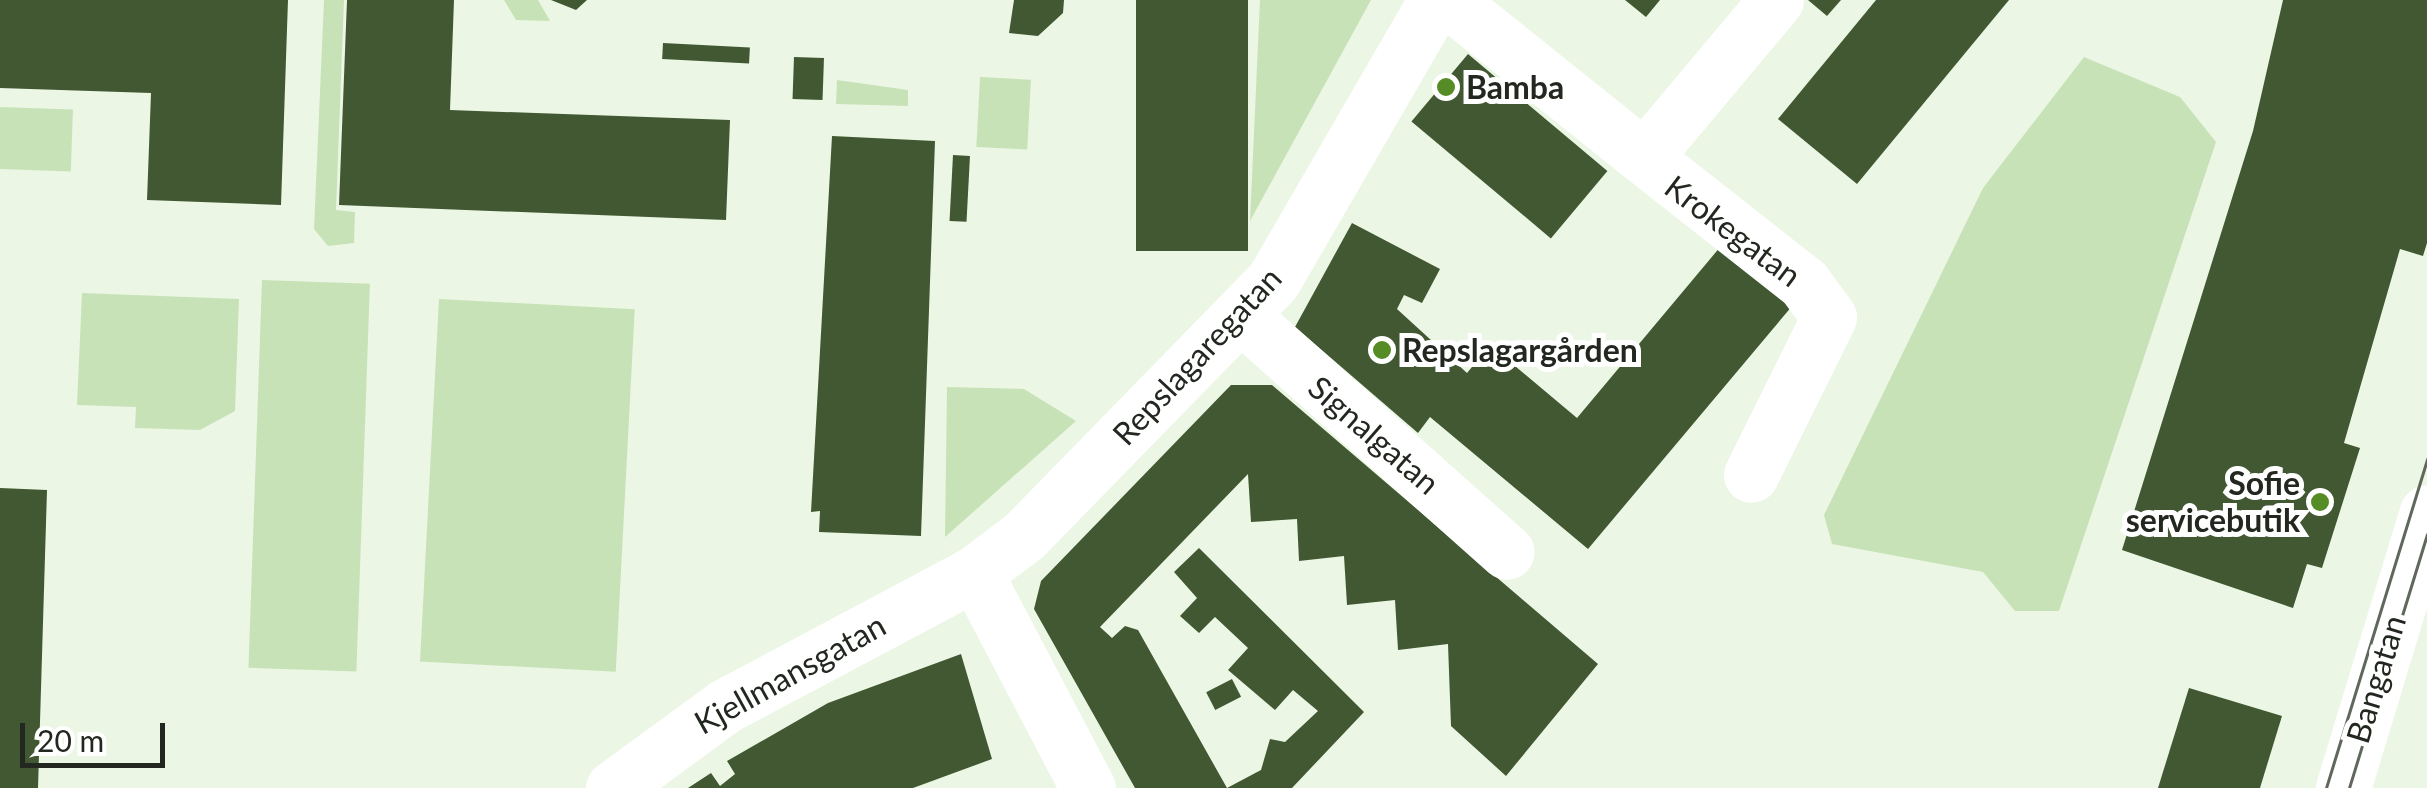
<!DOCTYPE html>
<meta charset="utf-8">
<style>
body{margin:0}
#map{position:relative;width:2427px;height:788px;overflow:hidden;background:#ebf7e4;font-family:Lato,sans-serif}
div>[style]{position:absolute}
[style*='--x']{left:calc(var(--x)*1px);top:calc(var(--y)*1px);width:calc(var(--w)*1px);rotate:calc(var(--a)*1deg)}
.green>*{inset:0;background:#c8e2b8;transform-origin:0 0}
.building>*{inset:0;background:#415832;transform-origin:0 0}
.minor>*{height:55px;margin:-27.5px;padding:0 27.5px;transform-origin:27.5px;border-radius:27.5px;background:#fff}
.tram>*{height:2.5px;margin:-1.25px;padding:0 1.25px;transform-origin:1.25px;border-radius:1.25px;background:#60685d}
.dots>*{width:28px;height:28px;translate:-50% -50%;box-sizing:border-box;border:5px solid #fff;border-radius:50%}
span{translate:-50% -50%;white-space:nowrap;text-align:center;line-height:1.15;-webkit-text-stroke:10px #fff;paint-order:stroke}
.poi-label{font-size:32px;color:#222720;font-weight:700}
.left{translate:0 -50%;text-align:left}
.right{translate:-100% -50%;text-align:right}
.street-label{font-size:32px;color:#222720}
.scale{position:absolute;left:20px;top:723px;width:145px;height:45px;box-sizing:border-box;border:5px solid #222720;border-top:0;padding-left:12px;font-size:30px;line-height:35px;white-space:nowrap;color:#222720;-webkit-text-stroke:8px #fff;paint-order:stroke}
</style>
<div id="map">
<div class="green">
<div style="clip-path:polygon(324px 0,344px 0,336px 210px,355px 212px,354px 243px,328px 246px,314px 229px)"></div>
<div style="clip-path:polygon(504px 0,538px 0,550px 21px,516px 20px)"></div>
<div style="clip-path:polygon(1260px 0,1371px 0,1250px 221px)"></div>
<div style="clip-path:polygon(2084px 57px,2180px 97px,2216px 142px,2059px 611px,2015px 611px,1983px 572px,1832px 544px,1824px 515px,1983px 188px)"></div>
<div style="left:980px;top:77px;width:51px;height:70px;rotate:3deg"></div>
<div style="clip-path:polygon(837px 80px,908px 90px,908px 106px,836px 104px)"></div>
<div style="left:0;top:107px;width:73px;height:62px;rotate:2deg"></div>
<div style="left:262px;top:280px;width:108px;height:388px;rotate:2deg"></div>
<div style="clip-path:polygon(82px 293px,239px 299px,235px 411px,200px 430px,135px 428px,136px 407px,77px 405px)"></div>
<div style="left:439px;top:299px;width:196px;height:363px;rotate:3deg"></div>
<div style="clip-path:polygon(947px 387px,1024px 389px,1076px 421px,945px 537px)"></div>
</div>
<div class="building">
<div style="clip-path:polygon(0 0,288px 0,281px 205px,147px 200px,151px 93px,0 88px)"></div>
<div style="clip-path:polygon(347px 0,454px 0,450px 110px,730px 120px,726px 220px,339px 205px)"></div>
<div style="clip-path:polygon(551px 0,587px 0,576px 10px)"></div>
<div style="clip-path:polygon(1014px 0,1064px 0,1063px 13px,1038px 36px,1009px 33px)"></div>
<div style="left:1136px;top:0;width:112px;height:251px"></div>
<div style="clip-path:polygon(1625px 0,1660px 0,1646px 17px)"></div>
<div style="clip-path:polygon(1808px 0,1841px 0,1827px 16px)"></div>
<div style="clip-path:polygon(1876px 0,2009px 0,1857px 184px,1778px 119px)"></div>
<div style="clip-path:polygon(2283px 0,2427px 0,2427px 243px,2423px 256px,2400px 249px,2344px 443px,2360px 448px,2322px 568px,2307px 564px,2293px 608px,2122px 550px,2253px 131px)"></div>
<div style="left:663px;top:43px;width:87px;height:16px;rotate:3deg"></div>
<div style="left:1468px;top:54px;width:182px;height:88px;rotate:40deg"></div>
<div style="left:794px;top:57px;width:30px;height:42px;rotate:2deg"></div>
<div style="clip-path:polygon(832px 136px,935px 141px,921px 536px,819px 532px,820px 511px,811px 512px)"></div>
<div style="left:953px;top:155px;width:17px;height:66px;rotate:3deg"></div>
<div style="clip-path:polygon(1352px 223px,1440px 269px,1422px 303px,1404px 295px,1397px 309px,1467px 373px,1490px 345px,1577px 418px,1721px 246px,1793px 305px,1588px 549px,1430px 417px,1418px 433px,1295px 327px)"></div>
<div style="clip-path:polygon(1231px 385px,1272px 385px,1598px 664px,1506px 776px,1451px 726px,1448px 644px,1398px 650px,1395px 600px,1347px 605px,1344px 556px,1299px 561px,1297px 519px,1251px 522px,1248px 474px,1100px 627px,1112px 638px,1125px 626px,1138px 630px,1227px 788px,1261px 770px,1270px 739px,1285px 742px,1318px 711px,1293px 690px,1275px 710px,1228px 670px,1248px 648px,1215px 617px,1199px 633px,1180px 616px,1197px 598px,1174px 572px,1199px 548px,1364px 712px,1292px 788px,1135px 788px,1034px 609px,1041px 581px)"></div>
<div style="clip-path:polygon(0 488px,47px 490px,38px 788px,0 788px)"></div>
<div style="clip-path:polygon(961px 654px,992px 759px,913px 788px,688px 788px,711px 773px,720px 786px,735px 774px,727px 761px,828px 703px)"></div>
<div style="left:1232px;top:679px;width:20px;height:29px;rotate:63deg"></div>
<div style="clip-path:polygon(2189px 688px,2282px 716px,2260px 788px,2158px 788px)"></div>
</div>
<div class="minor">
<div style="--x:1448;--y:0;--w:240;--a:38.7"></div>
<div style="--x:1635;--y:150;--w:23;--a:-20"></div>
<div style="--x:1657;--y:142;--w:185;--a:-50"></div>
<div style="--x:1635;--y:150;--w:215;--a:38.2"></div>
<div style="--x:1804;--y:283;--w:42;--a:53.7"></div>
<div style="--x:1829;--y:317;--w:176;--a:116.3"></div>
<div style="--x:1243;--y:317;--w:353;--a:41.7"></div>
<div style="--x:975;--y:573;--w:243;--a:62.3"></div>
<div style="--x:613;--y:788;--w:139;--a:-36.2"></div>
<div style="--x:725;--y:706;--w:283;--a:-28"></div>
<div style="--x:975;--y:573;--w:61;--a:-37.1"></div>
<div style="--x:1024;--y:536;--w:356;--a:-45.7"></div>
<div style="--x:1273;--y:281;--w:325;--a:-59.9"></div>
<div style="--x:2343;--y:788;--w:288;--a:-73.1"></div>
</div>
<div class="tram">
<div style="--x:2326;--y:788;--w:344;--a:-72.9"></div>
<div style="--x:2349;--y:788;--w:265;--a:-72.9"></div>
</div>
<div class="dots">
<div style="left:1446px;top:87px;background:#558c26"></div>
<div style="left:1382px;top:350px;background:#558c26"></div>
<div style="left:2320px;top:502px;background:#558c26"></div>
</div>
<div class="poi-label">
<span class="left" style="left:1466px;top:87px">Bamba</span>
<span class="left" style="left:1402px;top:350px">Repslagargården</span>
<span class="right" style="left:2300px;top:502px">Sofie<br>servicebutik</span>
</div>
<div class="street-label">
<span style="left:1733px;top:231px;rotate:37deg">Krokegatan</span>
<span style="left:1197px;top:356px;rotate:-47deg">Repslagaregatan</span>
<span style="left:1374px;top:435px;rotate:41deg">Signalgatan</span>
<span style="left:790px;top:674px;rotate:-29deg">Kjellmansgatan</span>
<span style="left:2376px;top:679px;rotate:-73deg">Bangatan</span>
</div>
<div class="scale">20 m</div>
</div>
